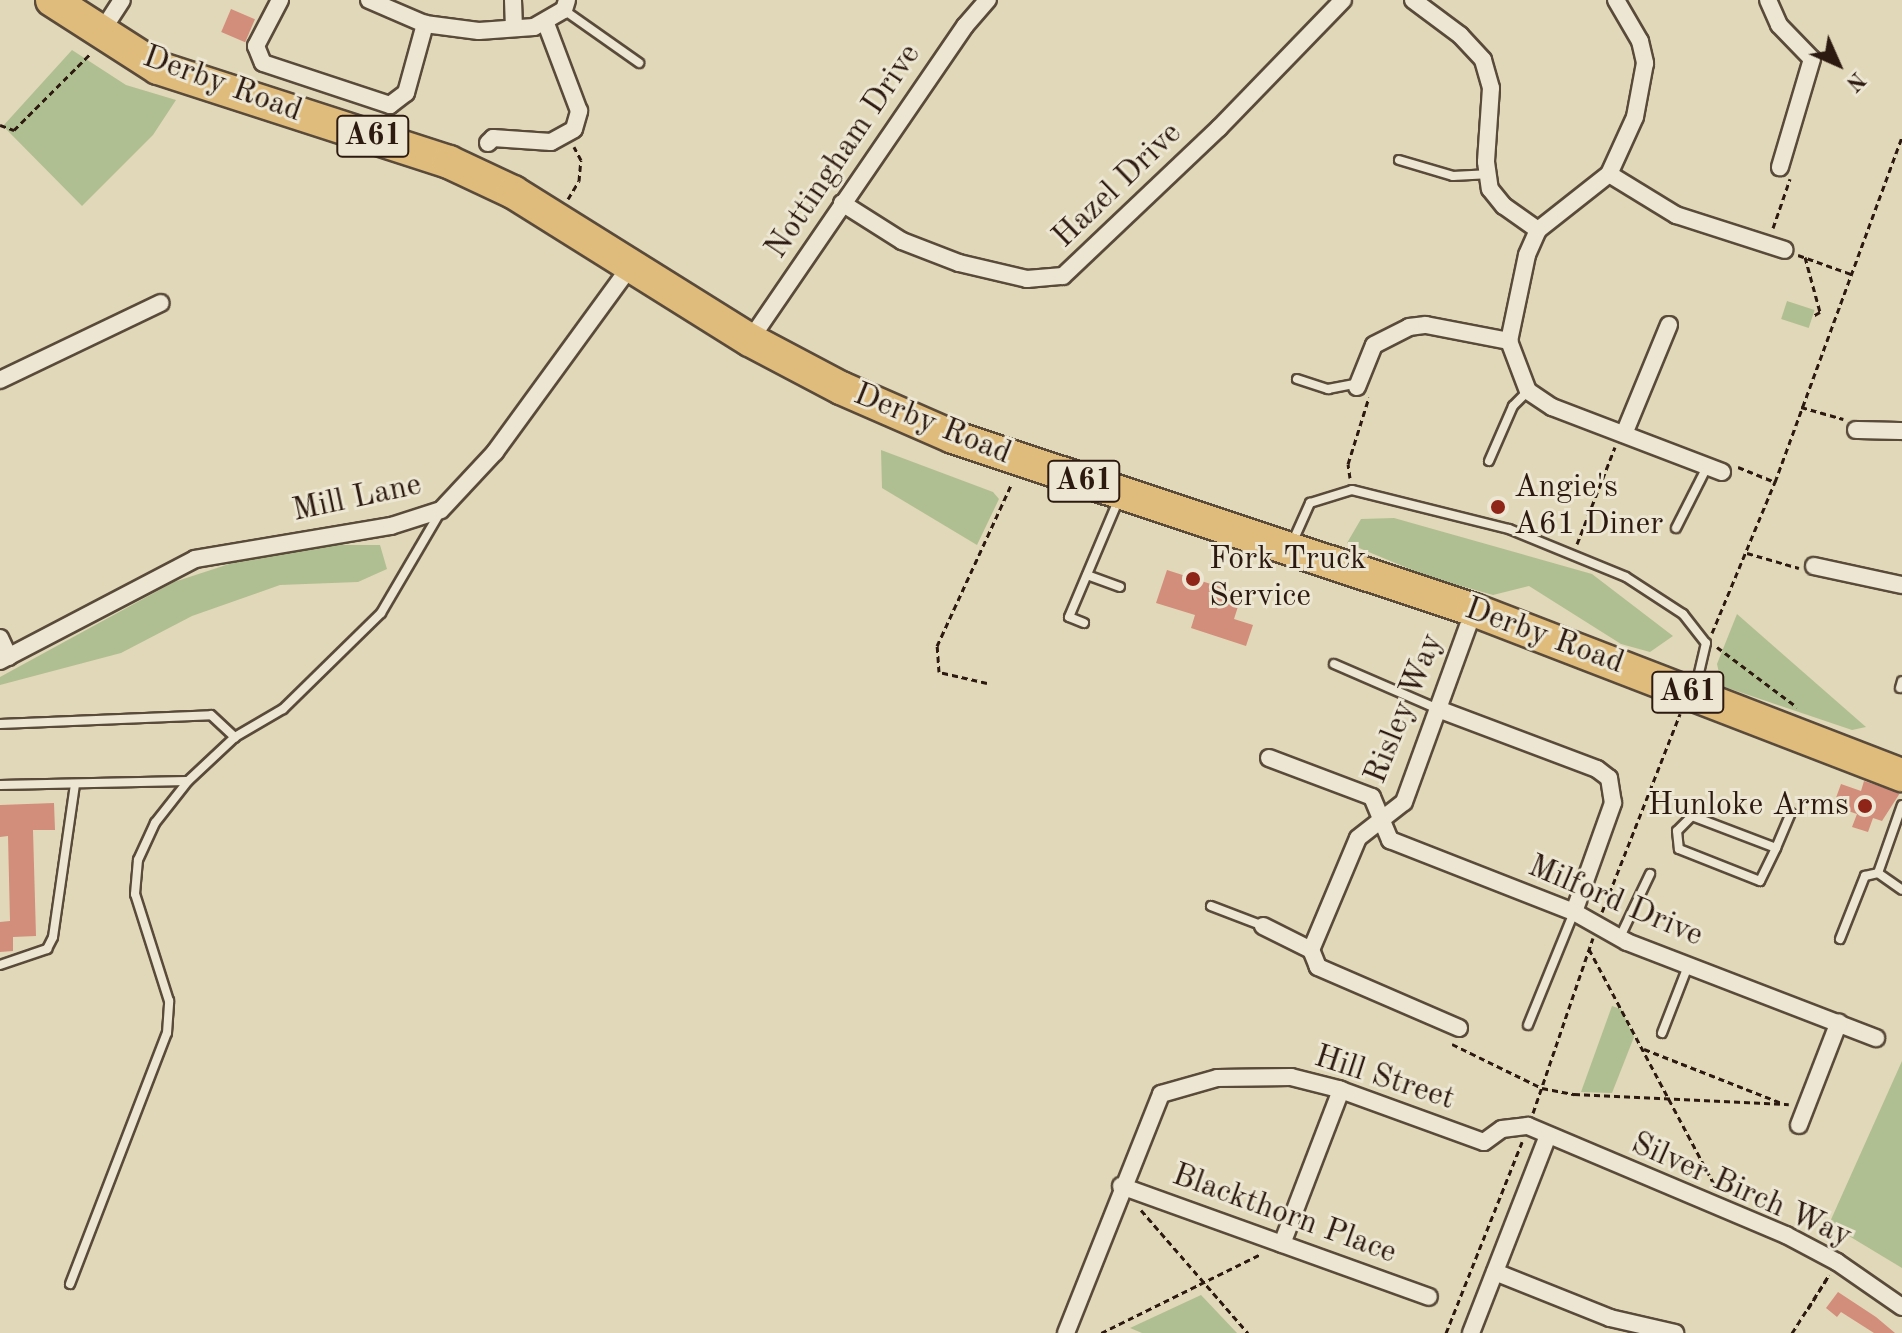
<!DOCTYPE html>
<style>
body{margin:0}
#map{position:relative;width:1902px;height:1333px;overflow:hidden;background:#e1d8b9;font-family:"Old Standard TT",serif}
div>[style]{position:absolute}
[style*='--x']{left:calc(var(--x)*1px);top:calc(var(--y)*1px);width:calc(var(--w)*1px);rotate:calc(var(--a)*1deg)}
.green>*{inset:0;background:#b0bf91;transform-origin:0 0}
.building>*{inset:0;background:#d38d7b;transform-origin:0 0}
.path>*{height:3px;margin-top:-1.5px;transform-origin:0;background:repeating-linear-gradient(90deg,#2c1a10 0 6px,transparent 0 10px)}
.roads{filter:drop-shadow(2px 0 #594a3a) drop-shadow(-2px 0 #594a3a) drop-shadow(0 2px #594a3a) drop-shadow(0 -2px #594a3a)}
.lane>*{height:8px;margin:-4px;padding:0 4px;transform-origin:4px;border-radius:4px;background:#ece6d2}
.street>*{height:16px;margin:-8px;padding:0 8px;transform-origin:8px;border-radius:8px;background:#ece6d2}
.highway>*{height:32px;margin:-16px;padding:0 16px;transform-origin:16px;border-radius:16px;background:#e0bc7c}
.dots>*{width:22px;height:22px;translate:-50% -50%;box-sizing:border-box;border:4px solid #ece6d2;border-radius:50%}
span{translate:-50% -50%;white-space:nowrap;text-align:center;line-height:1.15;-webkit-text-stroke:6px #ece6d2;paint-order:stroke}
.shield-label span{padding:2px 6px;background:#ece6d2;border:2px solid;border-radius:6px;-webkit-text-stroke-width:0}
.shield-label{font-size:30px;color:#2c1a10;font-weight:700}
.street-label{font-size:32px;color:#2c1a10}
.poi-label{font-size:32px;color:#2c1a10}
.left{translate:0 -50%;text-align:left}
.right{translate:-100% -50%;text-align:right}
.north{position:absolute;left:1798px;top:24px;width:80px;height:80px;-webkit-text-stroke:6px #ece6d2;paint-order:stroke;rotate:135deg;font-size:22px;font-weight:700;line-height:32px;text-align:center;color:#2c1a10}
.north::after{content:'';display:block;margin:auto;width:28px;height:36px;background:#2c1a10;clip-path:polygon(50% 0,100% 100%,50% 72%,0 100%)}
</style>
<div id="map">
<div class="green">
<div style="clip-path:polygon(72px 50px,126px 85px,176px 100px,153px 135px,82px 206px,3px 126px)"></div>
<div style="left:1787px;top:301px;width:29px;height:19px;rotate:18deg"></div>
<div style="clip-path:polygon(881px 450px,993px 492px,999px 499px,977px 545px,882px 488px)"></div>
<div style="clip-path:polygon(1394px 518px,1592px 574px,1673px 636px,1650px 652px,1621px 644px,1529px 586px,1493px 595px,1429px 577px,1347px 543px,1361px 519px)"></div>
<div style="clip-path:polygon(338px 545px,380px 545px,387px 569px,358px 582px,280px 585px,192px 616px,121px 653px,0 685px,0 677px,174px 582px,266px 552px)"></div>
<div style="clip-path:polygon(1737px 614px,1866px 727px,1852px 730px,1722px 686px,1717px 664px)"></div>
<div style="clip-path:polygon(1612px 1006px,1621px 1009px,1634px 1037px,1612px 1093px,1581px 1092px)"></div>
<div style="clip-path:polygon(1902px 1061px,1902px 1268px,1829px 1224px)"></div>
<div style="clip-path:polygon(1201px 1295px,1237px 1333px,1142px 1333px,1130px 1328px)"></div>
</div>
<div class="building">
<div style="left:231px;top:9px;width:26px;height:25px;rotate:23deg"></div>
<div style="clip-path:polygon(1167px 570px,1242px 594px,1234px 619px,1253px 625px,1246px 646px,1191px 628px,1195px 615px,1156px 603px)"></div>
<div style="clip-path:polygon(1864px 781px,1900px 793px,1882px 821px,1873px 818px,1868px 832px,1852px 827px,1857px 814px,1833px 806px,1841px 784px,1861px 791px)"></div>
<div style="clip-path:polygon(54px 803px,55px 830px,33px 830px,36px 936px,13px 937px,13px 951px,0 952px,0 922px,10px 921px,8px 836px,0 837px,0 805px)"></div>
<div style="clip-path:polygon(1838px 1292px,1876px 1317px,1895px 1333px,1874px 1333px,1841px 1312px,1837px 1317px,1826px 1308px)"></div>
</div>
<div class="path">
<div style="--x:0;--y:125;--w:15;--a:20"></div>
<div style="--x:14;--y:130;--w:110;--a:-45"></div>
<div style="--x:568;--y:199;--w:21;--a:-59"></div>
<div style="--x:579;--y:181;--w:21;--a:-85"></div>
<div style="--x:581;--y:160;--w:15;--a:-118"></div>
<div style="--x:1773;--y:228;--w:52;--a:-70.9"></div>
<div style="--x:1798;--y:255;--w:56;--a:19.7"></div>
<div style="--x:1805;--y:257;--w:57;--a:74.7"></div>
<div style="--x:1820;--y:312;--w:8;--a:150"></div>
<div style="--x:1801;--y:407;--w:44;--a:15.9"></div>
<div style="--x:1738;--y:467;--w:40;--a:22"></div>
<div style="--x:1350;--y:478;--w:14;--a:-98"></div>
<div style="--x:1348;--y:464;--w:70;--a:-72.6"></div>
<div style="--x:1577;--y:544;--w:104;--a:-68.6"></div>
<div style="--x:1747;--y:553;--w:54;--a:16.1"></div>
<div style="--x:1712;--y:633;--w:164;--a:-67.4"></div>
<div style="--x:1775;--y:482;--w:369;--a:-69.8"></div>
<div style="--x:1717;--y:647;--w:100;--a:36.9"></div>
<div style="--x:987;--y:683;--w:49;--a:-167.1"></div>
<div style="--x:939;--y:672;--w:26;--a:-94"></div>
<div style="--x:937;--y:646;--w:179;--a:-65.3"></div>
<div style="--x:1602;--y:912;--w:213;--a:-68.5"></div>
<div style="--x:1589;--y:949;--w:273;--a:62"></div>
<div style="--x:1452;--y:1044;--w:100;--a:26.1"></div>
<div style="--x:1542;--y:1088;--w:33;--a:11"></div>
<div style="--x:1574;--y:1094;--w:215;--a:2.7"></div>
<div style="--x:1644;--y:1049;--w:148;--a:21.4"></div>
<div style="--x:1533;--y:1113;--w:185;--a:-71.1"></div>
<div style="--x:1141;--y:1210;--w:163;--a:49"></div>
<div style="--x:1808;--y:1309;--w:40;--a:-58"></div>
<div style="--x:1101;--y:1333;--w:178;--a:-26.3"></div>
<div style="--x:1446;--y:1333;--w:206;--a:-68.3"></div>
<div style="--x:1792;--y:1333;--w:69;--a:-57.5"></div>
</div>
<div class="roads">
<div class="lane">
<div style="--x:564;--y:10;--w:92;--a:35.2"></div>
<div style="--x:1399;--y:160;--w:56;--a:16.5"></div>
<div style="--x:1453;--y:176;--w:33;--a:-3"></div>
<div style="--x:1297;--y:379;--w:33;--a:18"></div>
<div style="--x:1328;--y:389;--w:31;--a:-11"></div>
<div style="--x:1489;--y:461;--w:60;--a:-66.4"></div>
<div style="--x:1513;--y:406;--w:21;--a:-45"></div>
<div style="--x:1676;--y:528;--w:68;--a:-63.1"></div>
<div style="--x:1293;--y:541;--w:42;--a:-65.9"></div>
<div style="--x:1310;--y:503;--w:44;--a:-17.2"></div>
<div style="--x:1352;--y:490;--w:162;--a:14"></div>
<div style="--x:1509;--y:529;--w:126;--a:22.3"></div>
<div style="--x:1626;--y:577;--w:68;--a:33"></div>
<div style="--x:1683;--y:614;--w:37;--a:52"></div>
<div style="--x:1706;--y:643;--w:48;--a:103.2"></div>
<div style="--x:1087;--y:575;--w:35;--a:20"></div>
<div style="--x:1084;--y:623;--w:16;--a:-158"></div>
<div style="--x:1069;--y:617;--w:126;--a:-67.1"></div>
<div style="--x:1334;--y:664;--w:113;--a:23.4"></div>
<div style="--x:1900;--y:688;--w:7;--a:-74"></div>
<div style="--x:0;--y:724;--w:211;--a:-2.4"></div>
<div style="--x:211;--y:715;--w:33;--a:43"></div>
<div style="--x:0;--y:785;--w:187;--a:-1.2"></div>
<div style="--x:1776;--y:848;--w:90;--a:-159.1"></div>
<div style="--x:1692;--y:816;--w:21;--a:135"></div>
<div style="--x:1677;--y:831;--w:18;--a:84"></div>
<div style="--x:1679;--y:849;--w:87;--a:21.6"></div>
<div style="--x:1760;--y:881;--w:37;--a:-64"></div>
<div style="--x:1776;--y:848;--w:38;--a:-67"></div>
<div style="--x:1878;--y:873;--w:72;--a:-70.6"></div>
<div style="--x:1878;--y:873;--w:29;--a:35"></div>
<div style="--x:1211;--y:906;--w:56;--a:21"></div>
<div style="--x:1620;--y:937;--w:70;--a:-64.5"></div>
<div style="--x:1840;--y:939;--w:68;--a:-68.4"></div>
<div style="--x:1865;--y:876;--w:13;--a:-13"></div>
<div style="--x:0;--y:965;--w:50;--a:-18.8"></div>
<div style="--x:47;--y:949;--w:13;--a:-63"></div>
<div style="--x:53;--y:937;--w:154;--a:-81.8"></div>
<div style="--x:1528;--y:1025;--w:122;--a:-67.8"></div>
<div style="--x:1662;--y:1033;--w:72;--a:-68.8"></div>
<div style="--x:70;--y:1284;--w:269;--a:-68.9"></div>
<div style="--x:167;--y:1033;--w:32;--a:-86"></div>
<div style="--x:169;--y:1001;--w:112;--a:-107.6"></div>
<div style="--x:135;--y:894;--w:34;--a:-85"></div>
<div style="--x:138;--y:860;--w:41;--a:-65.3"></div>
<div style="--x:155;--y:823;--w:53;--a:-51.8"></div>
<div style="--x:188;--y:781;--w:64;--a:-43.1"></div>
<div style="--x:235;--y:737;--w:56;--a:-30.3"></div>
<div style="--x:283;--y:709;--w:137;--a:-44.4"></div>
<div style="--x:381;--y:613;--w:115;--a:-59.6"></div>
</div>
<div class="street">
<div style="--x:280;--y:0;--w:52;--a:117.6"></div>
<div style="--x:256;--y:46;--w:18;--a:68"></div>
<div style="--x:263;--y:63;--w:134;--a:18.3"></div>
<div style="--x:390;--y:105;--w:20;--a:-37"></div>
<div style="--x:406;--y:93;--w:72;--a:-74.6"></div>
<div style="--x:369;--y:0;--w:61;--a:23.2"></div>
<div style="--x:425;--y:24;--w:54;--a:7.4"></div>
<div style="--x:479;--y:31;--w:55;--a:-4.2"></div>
<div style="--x:534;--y:27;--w:34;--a:-30"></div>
<div style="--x:564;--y:10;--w:10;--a:-73"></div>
<div style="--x:513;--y:0;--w:28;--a:88"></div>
<div style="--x:1413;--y:0;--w:59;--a:36.7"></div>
<div style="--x:1460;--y:35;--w:34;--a:47"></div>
<div style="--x:1483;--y:60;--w:29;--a:74"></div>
<div style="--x:1491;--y:88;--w:74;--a:93.9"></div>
<div style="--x:1486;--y:162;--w:27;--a:82"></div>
<div style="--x:1490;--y:189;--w:22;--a:51"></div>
<div style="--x:1504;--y:206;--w:42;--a:35.2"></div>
<div style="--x:1616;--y:0;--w:48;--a:59.7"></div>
<div style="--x:1640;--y:41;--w:23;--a:77"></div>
<div style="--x:1645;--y:63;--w:55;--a:100.5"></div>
<div style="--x:1635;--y:117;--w:63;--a:114.5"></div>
<div style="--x:1609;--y:174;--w:90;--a:141.7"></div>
<div style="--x:1538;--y:230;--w:27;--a:114"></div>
<div style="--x:1527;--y:255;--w:88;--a:101.8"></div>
<div style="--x:1509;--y:341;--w:53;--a:69.2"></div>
<div style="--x:1528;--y:391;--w:29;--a:34"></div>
<div style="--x:1552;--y:407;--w:182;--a:20.9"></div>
<div style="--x:1768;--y:0;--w:27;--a:66"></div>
<div style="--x:1779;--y:25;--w:47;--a:45.9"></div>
<div style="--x:1812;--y:59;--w:113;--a:106.5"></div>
<div style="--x:100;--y:34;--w:40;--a:-57.1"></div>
<div style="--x:488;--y:143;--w:7;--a:-45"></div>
<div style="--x:493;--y:138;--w:58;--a:3.9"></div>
<div style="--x:551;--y:142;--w:26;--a:-29"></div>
<div style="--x:574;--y:129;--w:19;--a:-74"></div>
<div style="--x:579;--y:111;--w:96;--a:-110.7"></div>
<div style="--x:1609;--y:174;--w:79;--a:31.5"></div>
<div style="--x:1676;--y:215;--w:114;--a:17.8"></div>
<div style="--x:842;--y:203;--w:71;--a:32.3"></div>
<div style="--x:902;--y:241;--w:61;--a:21.1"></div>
<div style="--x:959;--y:263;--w:70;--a:13.2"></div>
<div style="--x:1027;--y:279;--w:36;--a:-5"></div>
<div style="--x:1063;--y:276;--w:215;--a:-43.5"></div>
<div style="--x:1219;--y:128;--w:178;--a:-45.9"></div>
<div style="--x:750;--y:340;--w:381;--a:-55.6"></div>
<div style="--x:965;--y:26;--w:35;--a:-49"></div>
<div style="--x:0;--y:380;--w:178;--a:-25.6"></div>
<div style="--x:1357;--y:387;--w:45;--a:-68"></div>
<div style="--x:1374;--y:345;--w:39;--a:-27"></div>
<div style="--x:1409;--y:327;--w:17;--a:-7"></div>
<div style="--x:1426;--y:325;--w:85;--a:10.9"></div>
<div style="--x:1856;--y:430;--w:46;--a:1.2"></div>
<div style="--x:1624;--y:434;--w:118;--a:-67.6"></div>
<div style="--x:1814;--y:566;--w:90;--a:12.2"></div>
<div style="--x:0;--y:638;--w:21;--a:65"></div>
<div style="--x:0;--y:661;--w:220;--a:-27.6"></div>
<div style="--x:195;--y:559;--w:199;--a:-9.6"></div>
<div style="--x:391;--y:526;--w:52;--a:-17.7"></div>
<div style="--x:441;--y:510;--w:79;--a:-47"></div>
<div style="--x:495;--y:452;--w:233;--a:-53.9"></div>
<div style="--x:1438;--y:709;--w:170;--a:20.7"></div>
<div style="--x:1597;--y:769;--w:15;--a:37"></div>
<div style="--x:1609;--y:778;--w:25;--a:81"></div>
<div style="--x:1613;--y:803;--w:116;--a:109.7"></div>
<div style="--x:1269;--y:758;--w:110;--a:20.7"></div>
<div style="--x:1372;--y:797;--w:47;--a:67.3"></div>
<div style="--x:1390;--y:840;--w:198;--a:21.4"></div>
<div style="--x:1574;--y:912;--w:61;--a:29.5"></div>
<div style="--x:1627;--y:942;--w:267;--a:21.1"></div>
<div style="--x:1263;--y:926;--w:54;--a:26.6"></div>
<div style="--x:1459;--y:1028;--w:154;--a:-156.6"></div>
<div style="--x:1318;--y:967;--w:18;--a:-112"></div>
<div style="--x:1311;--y:950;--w:121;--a:-67.2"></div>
<div style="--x:1358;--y:838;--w:58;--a:-38"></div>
<div style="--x:1404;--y:802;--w:204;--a:-70"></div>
<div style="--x:1799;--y:1125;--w:110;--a:-68.8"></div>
<div style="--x:1121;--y:1186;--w:327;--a:19.8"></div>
<div style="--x:1282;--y:1244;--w:165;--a:-69"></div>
<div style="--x:1495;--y:1272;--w:124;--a:21.8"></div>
<div style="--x:1610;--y:1318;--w:67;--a:13"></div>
<div style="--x:1066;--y:1333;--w:257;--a:-68.3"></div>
<div style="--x:1161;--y:1094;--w:58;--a:-15.9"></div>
<div style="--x:1217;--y:1078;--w:74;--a:-0.8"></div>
<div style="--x:1291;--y:1077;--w:49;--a:14.3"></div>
<div style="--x:1338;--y:1089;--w:155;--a:20"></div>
<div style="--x:1484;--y:1142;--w:22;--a:-36"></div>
<div style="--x:1502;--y:1129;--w:26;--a:-7"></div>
<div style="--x:1528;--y:1126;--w:280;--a:22.9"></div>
<div style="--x:1786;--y:1235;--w:58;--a:27.9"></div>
<div style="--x:1837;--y:1262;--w:79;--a:34.7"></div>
<div style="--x:1471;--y:1333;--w:212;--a:-68.7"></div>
</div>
<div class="highway">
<div style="--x:52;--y:0;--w:126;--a:32.7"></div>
<div style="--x:158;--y:68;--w:306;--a:17.9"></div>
<div style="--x:449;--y:162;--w:71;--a:25.1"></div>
<div style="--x:513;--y:192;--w:279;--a:32"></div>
<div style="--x:750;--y:340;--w:103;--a:27.8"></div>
<div style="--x:841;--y:388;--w:122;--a:23.6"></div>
<div style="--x:953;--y:437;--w:549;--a:18.37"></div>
<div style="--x:1474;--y:610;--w:459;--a:21.1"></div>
</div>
</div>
<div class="dots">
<div style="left:1498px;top:507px;background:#8f2418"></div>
<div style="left:1193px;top:579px;background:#8f2418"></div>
<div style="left:1865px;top:806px;background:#8f2418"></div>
</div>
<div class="shield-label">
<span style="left:373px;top:136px">A61</span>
<span style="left:1084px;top:481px">A61</span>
<span style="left:1688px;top:692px">A61</span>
</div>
<div class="street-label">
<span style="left:222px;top:85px;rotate:20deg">Derby Road</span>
<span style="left:844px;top:152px;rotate:-56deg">Nottingham Drive</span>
<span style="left:1118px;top:186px;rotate:-44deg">Hazel Drive</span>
<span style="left:932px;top:425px;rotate:22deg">Derby Road</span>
<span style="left:357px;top:499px;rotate:-12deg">Mill Lane</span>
<span style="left:1544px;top:637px;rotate:20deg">Derby Road</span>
<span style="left:1405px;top:709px;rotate:-68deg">Risley Way</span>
<span style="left:1615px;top:902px;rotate:23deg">Milford Drive</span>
<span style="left:1384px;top:1079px;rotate:18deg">Hill Street</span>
<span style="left:1741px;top:1191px;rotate:24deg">Silver Birch Way</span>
<span style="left:1284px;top:1215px;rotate:20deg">Blackthorn Place</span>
</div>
<div class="poi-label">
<span class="left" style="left:1514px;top:507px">Angie's<br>A61 Diner</span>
<span class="left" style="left:1209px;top:579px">Fork Truck<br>Service</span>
<span class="right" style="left:1849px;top:806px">Hunloke Arms</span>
</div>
<div class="north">N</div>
</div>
